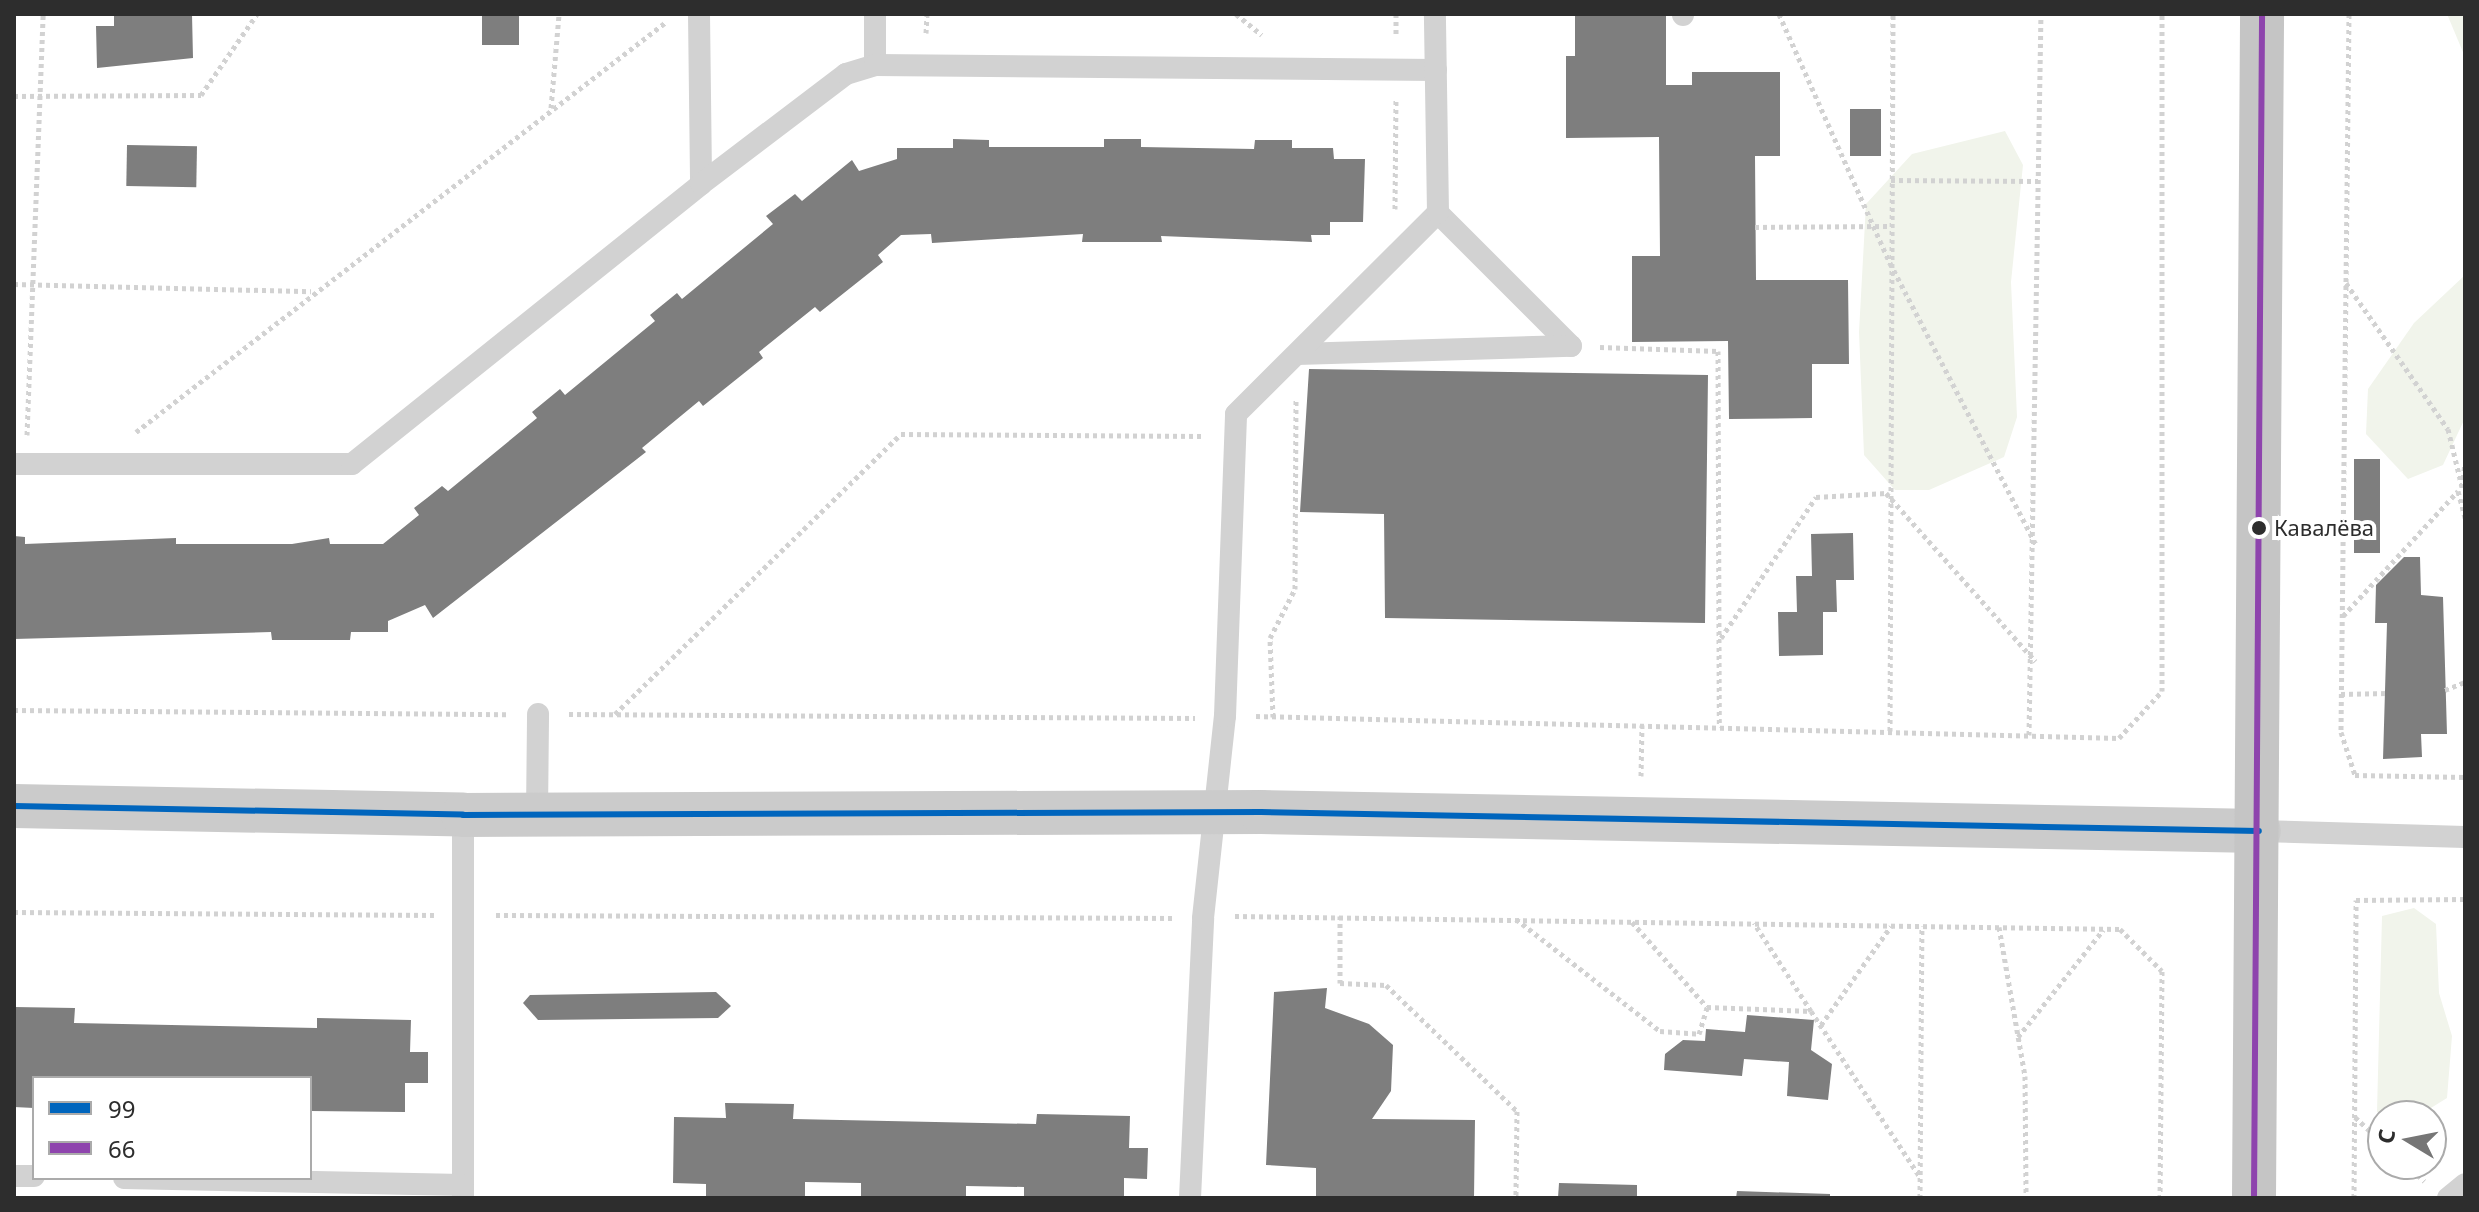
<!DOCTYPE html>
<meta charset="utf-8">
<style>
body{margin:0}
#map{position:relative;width:2479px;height:1212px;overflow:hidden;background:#fff;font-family:"Noto Sans",sans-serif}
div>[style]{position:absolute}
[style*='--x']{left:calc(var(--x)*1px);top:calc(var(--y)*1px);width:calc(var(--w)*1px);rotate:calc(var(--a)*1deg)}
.green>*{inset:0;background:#f1f4eb}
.building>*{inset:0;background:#7e7e7e;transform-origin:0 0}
.path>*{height:5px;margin-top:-2.5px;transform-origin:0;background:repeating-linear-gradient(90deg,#d2d2d2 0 4px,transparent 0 8px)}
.lane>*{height:22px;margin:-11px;padding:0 11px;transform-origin:11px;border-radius:11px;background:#d2d2d2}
.secondary>*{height:44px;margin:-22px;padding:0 22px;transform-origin:22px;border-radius:22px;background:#cbcbcb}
.primary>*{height:44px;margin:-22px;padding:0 22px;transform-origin:22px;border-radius:22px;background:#c5c5c5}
.bus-1>*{height:6px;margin:-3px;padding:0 3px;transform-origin:3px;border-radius:3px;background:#0065bd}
.bus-2>*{height:6px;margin:-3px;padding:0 3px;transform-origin:3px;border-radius:3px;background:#8e44ad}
.dots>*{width:22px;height:22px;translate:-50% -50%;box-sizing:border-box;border:4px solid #fff;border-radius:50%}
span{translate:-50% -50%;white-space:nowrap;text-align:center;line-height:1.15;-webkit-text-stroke:8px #fff;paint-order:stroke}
.bus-label{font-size:22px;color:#2d2d2d}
.left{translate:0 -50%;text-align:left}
.frame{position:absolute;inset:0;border:16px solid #2d2d2d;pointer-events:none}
.legend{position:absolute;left:32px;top:1076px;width:280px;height:104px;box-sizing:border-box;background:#fff;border:2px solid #ababab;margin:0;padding:10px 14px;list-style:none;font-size:24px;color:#2d2d2d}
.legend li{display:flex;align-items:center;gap:16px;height:40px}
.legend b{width:40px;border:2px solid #ababab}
.north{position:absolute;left:2367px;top:1100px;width:80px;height:80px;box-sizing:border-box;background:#fff;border:2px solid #ababab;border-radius:50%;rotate:280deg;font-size:22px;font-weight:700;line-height:32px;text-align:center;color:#2d2d2d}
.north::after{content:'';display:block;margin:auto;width:28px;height:36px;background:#767676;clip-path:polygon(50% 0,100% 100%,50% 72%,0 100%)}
</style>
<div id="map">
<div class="green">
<div style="clip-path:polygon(2447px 14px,2465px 14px,2465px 57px)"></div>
<div style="clip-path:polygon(2005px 131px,2023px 165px,2011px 282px,2017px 417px,2004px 457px,1929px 490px,1895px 490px,1864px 455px,1859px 332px,1866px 204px,1912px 154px)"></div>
<div style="clip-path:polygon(2465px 275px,2465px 418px,2443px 465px,2408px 479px,2366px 434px,2368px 389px,2414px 323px)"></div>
<div style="clip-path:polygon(2414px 908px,2436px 924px,2439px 993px,2452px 1036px,2447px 1098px,2418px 1116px,2387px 1116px,2377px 1112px,2382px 916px)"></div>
</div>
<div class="building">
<div style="clip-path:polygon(114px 14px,192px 14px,193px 58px,97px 68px,96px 26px,114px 26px)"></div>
<div style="left:482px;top:14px;width:37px;height:31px"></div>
<div style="clip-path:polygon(1575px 14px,1666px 14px,1666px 85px,1692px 85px,1692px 72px,1780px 72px,1780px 156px,1755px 156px,1756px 280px,1848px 280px,1849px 364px,1812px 364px,1812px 418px,1729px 419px,1728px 341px,1632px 342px,1632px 256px,1660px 256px,1659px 137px,1566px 138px,1566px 56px,1575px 56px)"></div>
<div style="left:1850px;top:109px;width:31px;height:47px"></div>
<div style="clip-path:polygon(953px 139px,989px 140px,989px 147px,1104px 147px,1104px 139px,1141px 139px,1141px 147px,1254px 149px,1255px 140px,1292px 140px,1292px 148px,1333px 148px,1334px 159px,1365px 159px,1363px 222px,1330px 222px,1330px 235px,1311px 235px,1312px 242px,1161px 236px,1162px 242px,1082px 242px,1083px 234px,932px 243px,931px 234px,901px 235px,878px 255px,883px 262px,820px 312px,815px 307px,759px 352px,763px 358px,703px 406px,699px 401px,642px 448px,646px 452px,433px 618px,425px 605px,388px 621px,388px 632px,351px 632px,350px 640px,272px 640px,271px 632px,14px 639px,14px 536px,25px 537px,25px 544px,176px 538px,176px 544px,292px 544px,329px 538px,330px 544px,383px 544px,419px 515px,414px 508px,427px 498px,442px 486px,448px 491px,537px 418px,532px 412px,560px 389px,565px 395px,655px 321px,650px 315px,677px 293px,682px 299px,773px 224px,766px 216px,795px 194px,802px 201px,852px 160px,859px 171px,897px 159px,897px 148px,953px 148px)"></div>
<div style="left:127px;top:145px;width:70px;height:41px;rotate:1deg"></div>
<div style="clip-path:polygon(1309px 369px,1708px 375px,1705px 623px,1385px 618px,1384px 514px,1300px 512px)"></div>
<div style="left:2354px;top:459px;width:26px;height:94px"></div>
<div style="clip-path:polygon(1853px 533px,1854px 580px,1836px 580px,1837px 612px,1823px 612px,1823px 655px,1779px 656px,1778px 612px,1797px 612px,1796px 576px,1812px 576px,1811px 534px)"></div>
<div style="clip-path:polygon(2404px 557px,2420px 557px,2421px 595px,2443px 597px,2447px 734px,2421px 734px,2422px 757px,2383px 759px,2387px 623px,2375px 623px,2376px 585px)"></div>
<div style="clip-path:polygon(1327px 988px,1325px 1008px,1369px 1024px,1393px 1045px,1391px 1091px,1372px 1119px,1475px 1120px,1474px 1198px,1316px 1198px,1316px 1168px,1266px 1165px,1274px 992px)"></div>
<div style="clip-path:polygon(716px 992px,731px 1006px,718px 1018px,538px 1020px,523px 1003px,530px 995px)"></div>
<div style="clip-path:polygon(14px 1007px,75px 1008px,74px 1023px,317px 1028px,317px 1018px,411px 1020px,410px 1052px,428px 1052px,428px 1083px,405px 1083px,405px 1112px,310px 1111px,310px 1078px,34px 1078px,34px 1108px,14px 1107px)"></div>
<div style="clip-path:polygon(1747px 1015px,1814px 1020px,1811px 1050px,1832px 1064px,1828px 1100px,1787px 1096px,1789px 1062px,1744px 1059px,1742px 1076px,1664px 1070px,1665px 1054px,1683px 1040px,1705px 1041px,1706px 1029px,1745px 1032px)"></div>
<div style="clip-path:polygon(725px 1103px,794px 1104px,793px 1119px,1036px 1124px,1037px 1114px,1130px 1116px,1129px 1148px,1148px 1148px,1147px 1179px,1124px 1178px,1124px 1198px,1024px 1198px,1024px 1187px,966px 1186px,966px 1198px,861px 1198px,861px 1183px,805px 1182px,805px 1198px,706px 1198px,706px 1184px,673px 1183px,674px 1117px,726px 1118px)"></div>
<div style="clip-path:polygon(1559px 1183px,1637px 1185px,1637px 1198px,1558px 1198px)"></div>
<div style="clip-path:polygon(1737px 1191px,1830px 1194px,1830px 1198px,1736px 1198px)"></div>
</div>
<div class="path">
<div style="--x:1236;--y:14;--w:33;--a:39"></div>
<div style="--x:1396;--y:14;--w:23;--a:90"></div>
<div style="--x:1779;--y:14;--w:273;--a:66"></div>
<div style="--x:1890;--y:263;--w:318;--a:62.6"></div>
<div style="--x:2349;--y:14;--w:718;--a:90.64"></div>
<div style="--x:2341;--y:732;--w:45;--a:72"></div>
<div style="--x:2355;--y:775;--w:110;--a:1"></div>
<div style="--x:926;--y:33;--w:19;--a:-87"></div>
<div style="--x:14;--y:96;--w:187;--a:-0.3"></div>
<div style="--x:201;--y:95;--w:98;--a:-55.3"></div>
<div style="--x:551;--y:108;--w:94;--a:-85.1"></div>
<div style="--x:1891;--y:180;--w:147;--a:0.4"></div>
<div style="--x:1395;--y:209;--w:110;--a:-89.5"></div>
<div style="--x:1755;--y:227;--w:135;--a:-0.4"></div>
<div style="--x:2346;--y:283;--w:178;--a:55.1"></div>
<div style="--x:2448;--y:429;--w:60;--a:76.4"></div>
<div style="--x:2462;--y:487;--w:23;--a:-83"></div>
<div style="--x:14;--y:284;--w:297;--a:1.4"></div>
<div style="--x:1600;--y:347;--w:118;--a:1.9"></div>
<div style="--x:1718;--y:351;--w:376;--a:89.8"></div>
<div style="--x:136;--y:432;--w:670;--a:-37.72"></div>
<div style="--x:27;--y:435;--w:421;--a:-87.8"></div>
<div style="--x:2300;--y:531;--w:43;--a:-2.7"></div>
<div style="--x:2343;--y:616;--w:170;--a:-47.4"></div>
<div style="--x:2458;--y:491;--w:28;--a:75"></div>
<div style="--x:1721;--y:638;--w:170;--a:-56"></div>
<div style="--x:1816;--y:497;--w:70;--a:-3.3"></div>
<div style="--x:1886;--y:493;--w:225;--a:48.4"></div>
<div style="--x:2445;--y:690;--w:22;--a:-22"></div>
<div style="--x:2341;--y:694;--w:47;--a:-1.2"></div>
<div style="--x:14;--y:710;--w:493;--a:0.5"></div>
<div style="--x:569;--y:714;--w:626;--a:0.37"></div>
<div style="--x:615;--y:714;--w:400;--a:-44.4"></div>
<div style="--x:901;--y:434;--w:300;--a:0.4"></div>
<div style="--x:1256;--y:716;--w:863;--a:1.46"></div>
<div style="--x:2119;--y:738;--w:64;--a:-47.5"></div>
<div style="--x:2162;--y:691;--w:677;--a:-90"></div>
<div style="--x:1273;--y:717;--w:79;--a:-92.2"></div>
<div style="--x:1270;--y:638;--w:55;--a:-63"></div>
<div style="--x:1295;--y:589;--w:189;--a:-89.7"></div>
<div style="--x:1890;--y:731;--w:717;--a:-89.76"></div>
<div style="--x:2029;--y:735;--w:721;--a:-89.05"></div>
<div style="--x:1641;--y:776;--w:51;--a:-88.9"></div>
<div style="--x:14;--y:912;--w:420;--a:0.4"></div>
<div style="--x:496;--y:915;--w:678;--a:0.25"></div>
<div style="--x:1235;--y:916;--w:885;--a:0.84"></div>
<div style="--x:2120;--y:929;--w:59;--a:45"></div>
<div style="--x:2162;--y:971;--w:227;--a:90.5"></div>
<div style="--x:1340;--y:916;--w:67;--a:90"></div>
<div style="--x:1340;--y:983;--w:46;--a:2.5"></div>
<div style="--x:1386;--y:985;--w:182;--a:43.9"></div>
<div style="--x:1517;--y:1111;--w:87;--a:90.7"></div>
<div style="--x:1516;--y:919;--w:182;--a:37.9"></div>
<div style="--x:1660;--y:1031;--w:39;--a:4"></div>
<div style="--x:1699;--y:1034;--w:28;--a:-73"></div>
<div style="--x:1632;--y:922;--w:113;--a:48.6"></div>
<div style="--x:1707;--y:1007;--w:104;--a:2.2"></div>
<div style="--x:1811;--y:1011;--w:105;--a:-122.9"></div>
<div style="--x:1999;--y:927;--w:151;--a:80.1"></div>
<div style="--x:2025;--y:1076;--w:122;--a:89.5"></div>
<div style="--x:1811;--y:1011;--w:199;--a:56.7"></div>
<div style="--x:1821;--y:1025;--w:121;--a:-54.7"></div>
<div style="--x:2018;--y:1037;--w:137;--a:-51.5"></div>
<div style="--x:2355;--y:1117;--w:38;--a:43"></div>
<div style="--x:2406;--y:1164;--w:25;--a:43"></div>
<div style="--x:1920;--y:1198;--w:272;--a:-89.6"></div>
<div style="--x:2354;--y:1198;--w:298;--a:-89.6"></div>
<div style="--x:2356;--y:900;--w:109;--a:-0.5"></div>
</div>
<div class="lane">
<div style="--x:699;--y:14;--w:170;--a:89.3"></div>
<div style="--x:875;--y:14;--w:51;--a:90"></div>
<div style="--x:1683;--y:15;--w:1;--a:-90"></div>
<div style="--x:1438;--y:213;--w:188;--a:45"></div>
<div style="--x:1297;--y:354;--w:274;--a:-1.7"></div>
<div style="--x:14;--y:464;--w:338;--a:0"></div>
<div style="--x:352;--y:464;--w:447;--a:-38.7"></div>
<div style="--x:701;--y:184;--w:182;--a:-37.2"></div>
<div style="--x:846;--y:74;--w:30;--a:-17"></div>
<div style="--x:875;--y:65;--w:561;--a:0.51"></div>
<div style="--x:537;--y:814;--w:100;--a:-89.4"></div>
<div style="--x:463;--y:815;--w:383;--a:90"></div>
<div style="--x:2259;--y:831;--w:206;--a:1.7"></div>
<div style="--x:14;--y:1176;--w:20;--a:0"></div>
<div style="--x:124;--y:1178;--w:339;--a:1.2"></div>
<div style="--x:1190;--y:1198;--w:280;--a:-87.3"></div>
<div style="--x:1203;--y:918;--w:203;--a:-83.8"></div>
<div style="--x:1225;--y:716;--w:302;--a:-87.9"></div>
<div style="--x:1236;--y:414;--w:285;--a:-44.9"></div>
<div style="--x:1438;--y:213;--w:199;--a:-90.9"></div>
<div style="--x:2448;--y:1198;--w:22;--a:-39"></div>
</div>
<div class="secondary">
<div style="--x:14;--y:806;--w:449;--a:1.1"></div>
<div style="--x:463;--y:815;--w:798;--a:-0.22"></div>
<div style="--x:1261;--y:812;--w:998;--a:1.09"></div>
</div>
<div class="primary">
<div style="--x:2254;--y:1198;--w:1184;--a:-89.61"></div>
</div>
<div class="bus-1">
<div style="--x:14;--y:806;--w:449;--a:1.1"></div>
<div style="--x:463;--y:815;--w:798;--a:-0.22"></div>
<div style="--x:1261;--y:812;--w:998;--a:1.09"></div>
</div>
<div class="bus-2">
<div style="--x:2254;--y:1198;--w:1184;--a:-89.61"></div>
</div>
<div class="dots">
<div style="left:2259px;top:528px;background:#2d2d2d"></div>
</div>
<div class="bus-label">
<span class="left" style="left:2274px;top:528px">Кавалёва</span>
</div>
<div class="frame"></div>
<ul class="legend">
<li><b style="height:10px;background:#0065bd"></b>99</li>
<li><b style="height:10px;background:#8e44ad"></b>66</li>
</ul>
<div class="north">С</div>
</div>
